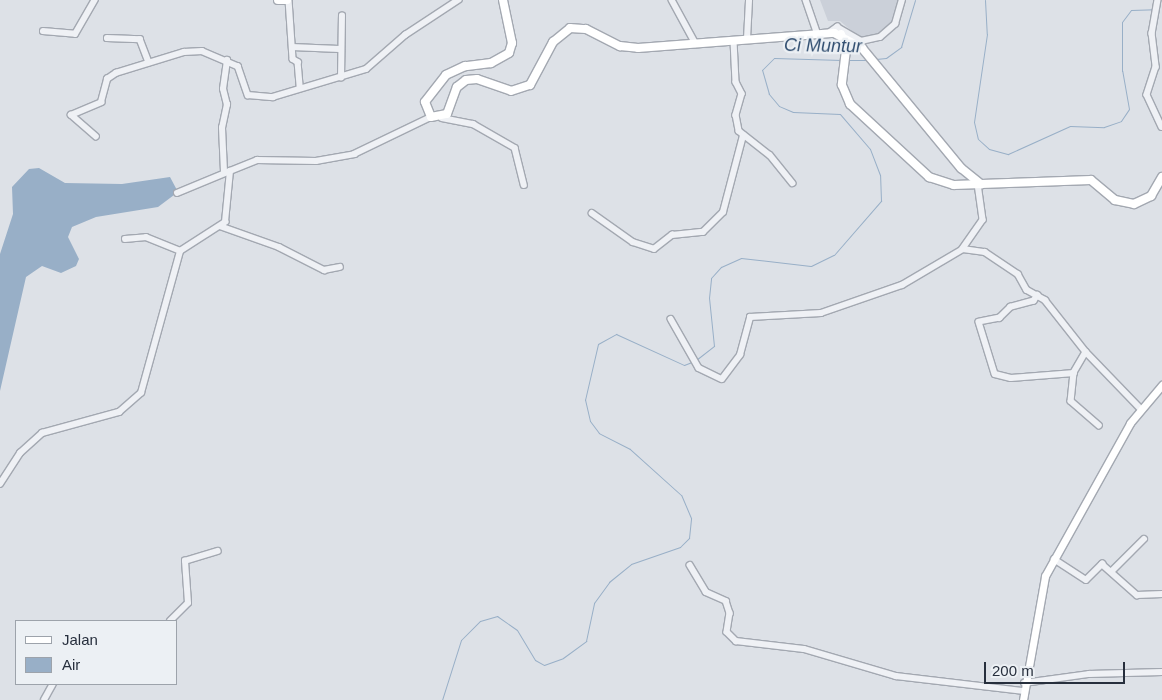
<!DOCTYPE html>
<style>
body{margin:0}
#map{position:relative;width:1162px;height:700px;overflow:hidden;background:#dde1e7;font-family:Helvetica,sans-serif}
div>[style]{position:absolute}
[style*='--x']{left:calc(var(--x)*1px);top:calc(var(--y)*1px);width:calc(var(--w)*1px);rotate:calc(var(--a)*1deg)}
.built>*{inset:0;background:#cbd0d9}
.water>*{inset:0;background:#98afc7}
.stream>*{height:1px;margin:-0.5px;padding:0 0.5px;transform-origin:0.5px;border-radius:0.5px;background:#98afc7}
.roads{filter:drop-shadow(1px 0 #a3a8b1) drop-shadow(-1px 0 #a3a8b1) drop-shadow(0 1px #a3a8b1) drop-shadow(0 -1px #a3a8b1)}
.minor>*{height:5.5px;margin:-2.75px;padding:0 2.75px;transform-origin:2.75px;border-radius:2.75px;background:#eff1f5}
.major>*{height:7px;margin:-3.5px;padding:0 3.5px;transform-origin:3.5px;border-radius:3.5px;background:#fff}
.highway>*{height:8px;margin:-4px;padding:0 4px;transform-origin:4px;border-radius:4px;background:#fff}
span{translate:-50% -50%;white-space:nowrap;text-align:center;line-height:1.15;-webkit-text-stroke:4.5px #ecf0f4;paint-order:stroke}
.water-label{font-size:18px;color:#314e70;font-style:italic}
.legend{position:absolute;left:15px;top:620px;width:162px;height:65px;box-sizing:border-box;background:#ecf0f4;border:1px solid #9da3ab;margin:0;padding:6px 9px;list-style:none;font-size:15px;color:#272f3d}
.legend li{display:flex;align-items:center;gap:10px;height:25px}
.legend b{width:25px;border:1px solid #9da3ab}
.scale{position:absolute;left:984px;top:662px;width:141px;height:22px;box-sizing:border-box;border:2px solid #272f3d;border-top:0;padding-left:6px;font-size:15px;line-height:18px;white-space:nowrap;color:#272f3d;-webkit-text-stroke:4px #ecf0f4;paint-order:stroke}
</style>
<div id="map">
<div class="built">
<div style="clip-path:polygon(820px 0,899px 0,891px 27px,878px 36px,861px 39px,840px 21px,828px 21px)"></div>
</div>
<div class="water">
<div style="clip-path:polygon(39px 168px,65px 183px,122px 184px,170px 177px,178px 192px,158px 207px,96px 217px,72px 227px,68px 237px,79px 259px,76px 266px,61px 273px,42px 266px,26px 277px,0 391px,0 254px,13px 214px,12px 187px,29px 169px)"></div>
</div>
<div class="stream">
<div style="--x:985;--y:0;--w:34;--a:87"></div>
<div style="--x:987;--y:34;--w:89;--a:98.4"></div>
<div style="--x:974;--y:122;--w:17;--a:77"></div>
<div style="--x:978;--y:139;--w:15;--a:42"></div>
<div style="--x:989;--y:149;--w:20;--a:15"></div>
<div style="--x:1008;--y:154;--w:68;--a:-24.3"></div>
<div style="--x:1070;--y:126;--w:34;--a:2"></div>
<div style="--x:1104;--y:127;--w:18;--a:-19"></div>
<div style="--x:1121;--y:121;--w:14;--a:-56"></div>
<div style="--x:1129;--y:109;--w:39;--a:-100"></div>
<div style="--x:1122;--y:71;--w:49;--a:-90"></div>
<div style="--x:1122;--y:22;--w:15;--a:-53"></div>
<div style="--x:1131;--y:10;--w:24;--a:-2"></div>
<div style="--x:876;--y:59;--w:10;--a:-6"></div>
<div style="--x:886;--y:58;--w:19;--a:-36"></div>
<div style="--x:901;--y:47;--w:49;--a:-73.4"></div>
<div style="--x:849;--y:60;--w:18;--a:0"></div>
<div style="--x:696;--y:360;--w:23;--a:-38"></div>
<div style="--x:714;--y:346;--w:48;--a:-95.9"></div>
<div style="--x:709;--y:298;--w:20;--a:-84"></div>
<div style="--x:711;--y:278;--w:15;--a:-48"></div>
<div style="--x:721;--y:267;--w:22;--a:-24"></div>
<div style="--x:741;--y:258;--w:70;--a:6.5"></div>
<div style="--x:811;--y:266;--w:25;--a:-26"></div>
<div style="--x:834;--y:255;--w:72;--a:-49"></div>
<div style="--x:881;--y:201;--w:26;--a:-92"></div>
<div style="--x:880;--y:175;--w:28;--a:-111"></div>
<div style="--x:870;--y:149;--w:46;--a:-130.6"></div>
<div style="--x:840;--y:114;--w:47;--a:-177.6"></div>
<div style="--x:793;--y:112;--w:15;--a:-157"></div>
<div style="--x:779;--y:106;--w:16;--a:-130"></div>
<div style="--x:769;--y:94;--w:25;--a:-106"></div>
<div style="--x:762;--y:70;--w:17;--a:-45"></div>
<div style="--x:774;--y:58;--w:68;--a:1.7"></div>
<div style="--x:442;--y:700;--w:63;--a:-72.4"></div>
<div style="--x:461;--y:640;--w:27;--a:-45"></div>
<div style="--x:480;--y:621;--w:18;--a:-16"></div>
<div style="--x:497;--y:616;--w:24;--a:35"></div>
<div style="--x:517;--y:630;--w:35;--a:59"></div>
<div style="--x:535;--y:660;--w:10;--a:29"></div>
<div style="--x:544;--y:665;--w:20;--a:-20"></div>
<div style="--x:563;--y:658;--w:29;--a:-36"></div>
<div style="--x:586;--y:641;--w:39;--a:-78"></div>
<div style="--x:594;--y:603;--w:26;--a:-54"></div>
<div style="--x:609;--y:582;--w:28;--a:-39"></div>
<div style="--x:631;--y:564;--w:52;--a:-19.1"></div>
<div style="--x:680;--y:547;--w:13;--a:-45"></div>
<div style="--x:689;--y:538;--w:20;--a:-84"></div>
<div style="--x:691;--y:518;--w:25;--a:-113"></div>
<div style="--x:681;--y:495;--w:69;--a:-138"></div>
<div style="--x:630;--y:449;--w:35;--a:-153"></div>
<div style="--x:599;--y:433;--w:15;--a:-127"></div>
<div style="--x:590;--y:421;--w:22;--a:-103"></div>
<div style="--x:585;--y:400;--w:57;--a:-76.9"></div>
<div style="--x:598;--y:344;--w:21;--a:-29"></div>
<div style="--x:616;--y:334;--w:75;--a:24.5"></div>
<div style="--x:684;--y:365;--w:9;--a:-21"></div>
</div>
<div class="roads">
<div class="minor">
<div style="--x:289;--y:0;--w:59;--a:86.1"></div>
<div style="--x:293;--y:59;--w:6;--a:31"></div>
<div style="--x:298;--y:62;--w:25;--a:85"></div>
<div style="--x:672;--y:0;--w:50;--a:61.4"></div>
<div style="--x:806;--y:0;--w:34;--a:71"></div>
<div style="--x:1158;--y:0;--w:34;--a:100"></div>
<div style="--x:1152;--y:33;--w:34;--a:83"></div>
<div style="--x:1156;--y:67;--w:29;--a:108"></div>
<div style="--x:1147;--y:95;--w:35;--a:65"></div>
<div style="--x:43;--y:31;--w:32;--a:5"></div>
<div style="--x:75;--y:34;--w:39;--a:-60"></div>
<div style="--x:830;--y:32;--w:9;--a:-36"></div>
<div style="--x:837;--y:27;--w:28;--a:30"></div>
<div style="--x:861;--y:41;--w:19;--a:-12"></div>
<div style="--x:880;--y:37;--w:20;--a:-41"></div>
<div style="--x:895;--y:24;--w:25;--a:-74"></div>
<div style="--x:107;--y:38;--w:33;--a:2"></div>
<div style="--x:140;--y:39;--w:25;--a:69"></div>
<div style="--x:747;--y:39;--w:39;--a:-87"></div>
<div style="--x:734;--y:41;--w:41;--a:87.2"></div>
<div style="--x:736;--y:82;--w:13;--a:63"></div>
<div style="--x:742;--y:94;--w:22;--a:106"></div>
<div style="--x:736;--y:115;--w:16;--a:79"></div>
<div style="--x:739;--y:131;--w:39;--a:38"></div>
<div style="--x:770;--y:155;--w:36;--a:51"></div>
<div style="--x:292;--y:47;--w:47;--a:2.4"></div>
<div style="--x:341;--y:78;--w:62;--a:-89.1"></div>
<div style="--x:442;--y:118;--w:32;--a:11"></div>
<div style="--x:473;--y:124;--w:48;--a:29.7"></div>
<div style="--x:515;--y:148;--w:38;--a:76"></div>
<div style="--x:96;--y:137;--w:33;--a:-139"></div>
<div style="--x:71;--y:115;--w:33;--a:-23"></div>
<div style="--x:101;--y:102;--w:24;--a:-75"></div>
<div style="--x:107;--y:79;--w:11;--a:-34"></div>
<div style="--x:116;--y:73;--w:71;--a:-17.2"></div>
<div style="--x:184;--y:52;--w:18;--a:-3"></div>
<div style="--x:202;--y:51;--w:39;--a:23"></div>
<div style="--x:238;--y:66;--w:31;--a:71"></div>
<div style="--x:248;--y:95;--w:25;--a:5"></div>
<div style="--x:273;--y:97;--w:97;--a:-16.8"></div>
<div style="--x:366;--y:69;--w:52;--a:-41.1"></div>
<div style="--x:405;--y:35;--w:64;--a:-33.4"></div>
<div style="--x:224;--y:172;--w:44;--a:-92.6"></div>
<div style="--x:222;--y:128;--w:24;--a:-78"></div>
<div style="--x:227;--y:105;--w:16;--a:-104"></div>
<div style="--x:223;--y:89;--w:29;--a:-82"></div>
<div style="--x:978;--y:184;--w:36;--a:82"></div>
<div style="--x:983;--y:220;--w:35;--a:125"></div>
<div style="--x:963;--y:249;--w:22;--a:8"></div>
<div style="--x:985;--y:252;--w:40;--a:34"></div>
<div style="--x:1018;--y:274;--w:18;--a:61"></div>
<div style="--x:1027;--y:290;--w:21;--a:29"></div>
<div style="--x:1045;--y:300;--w:66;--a:51.7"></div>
<div style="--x:1086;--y:352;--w:79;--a:46"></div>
<div style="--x:177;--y:193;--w:55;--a:-22.4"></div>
<div style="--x:592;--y:213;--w:50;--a:35.3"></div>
<div style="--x:633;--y:242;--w:22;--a:18"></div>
<div style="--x:654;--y:249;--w:23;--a:-38"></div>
<div style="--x:672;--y:235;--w:31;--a:-6"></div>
<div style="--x:703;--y:232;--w:28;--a:-45"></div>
<div style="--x:723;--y:212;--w:79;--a:-75.3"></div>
<div style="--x:220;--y:226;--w:63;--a:19.6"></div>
<div style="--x:279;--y:247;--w:51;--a:27.1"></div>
<div style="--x:324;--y:270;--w:16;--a:-11"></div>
<div style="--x:125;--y:239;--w:21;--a:-5"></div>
<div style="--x:146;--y:237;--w:37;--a:22"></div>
<div style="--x:1038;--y:295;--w:7;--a:124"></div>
<div style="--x:1034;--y:301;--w:24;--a:165"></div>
<div style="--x:1011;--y:307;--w:16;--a:135"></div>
<div style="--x:1000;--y:318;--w:21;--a:169"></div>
<div style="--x:979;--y:322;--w:54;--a:72.9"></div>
<div style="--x:995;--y:374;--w:16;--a:14"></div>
<div style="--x:1011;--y:378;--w:63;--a:-4.5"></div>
<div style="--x:671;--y:319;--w:56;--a:60.3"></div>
<div style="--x:699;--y:368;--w:25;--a:26"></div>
<div style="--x:722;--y:379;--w:30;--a:-53"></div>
<div style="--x:740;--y:355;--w:39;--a:-75"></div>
<div style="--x:750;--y:317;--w:71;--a:-3.2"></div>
<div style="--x:821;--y:313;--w:86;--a:-19.1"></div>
<div style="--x:902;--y:285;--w:71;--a:-30.5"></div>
<div style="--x:1086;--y:352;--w:24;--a:120"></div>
<div style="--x:1074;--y:373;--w:28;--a:96"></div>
<div style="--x:1071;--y:401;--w:37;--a:41"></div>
<div style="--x:0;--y:484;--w:37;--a:-57"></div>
<div style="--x:20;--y:453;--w:30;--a:-42"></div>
<div style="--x:42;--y:433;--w:80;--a:-15.3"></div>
<div style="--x:119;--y:412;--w:29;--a:-41"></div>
<div style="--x:141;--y:393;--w:147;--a:-74.6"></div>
<div style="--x:180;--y:251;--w:54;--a:-32.8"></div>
<div style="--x:225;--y:222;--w:51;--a:-84.4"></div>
<div style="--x:230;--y:171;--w:29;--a:-22"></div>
<div style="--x:257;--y:160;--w:59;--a:1"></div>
<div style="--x:316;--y:161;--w:39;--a:-10"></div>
<div style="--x:354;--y:154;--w:85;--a:-25.7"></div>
<div style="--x:1054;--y:559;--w:38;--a:33"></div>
<div style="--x:1086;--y:580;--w:23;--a:-45"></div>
<div style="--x:1102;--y:564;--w:47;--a:41.5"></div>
<div style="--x:1137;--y:595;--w:25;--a:-2"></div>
<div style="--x:690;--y:565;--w:31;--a:59"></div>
<div style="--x:706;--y:592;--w:22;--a:24"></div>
<div style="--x:726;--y:601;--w:13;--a:72"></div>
<div style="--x:730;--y:613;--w:19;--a:99"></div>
<div style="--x:727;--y:632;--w:13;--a:45"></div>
<div style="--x:736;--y:641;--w:68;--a:6.7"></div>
<div style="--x:804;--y:649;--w:96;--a:16.4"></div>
<div style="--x:896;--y:676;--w:129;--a:6.7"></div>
<div style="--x:1112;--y:571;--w:45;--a:-45"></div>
<div style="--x:170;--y:621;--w:25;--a:-45"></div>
<div style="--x:188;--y:603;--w:42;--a:-94.1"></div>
<div style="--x:185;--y:561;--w:34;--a:-17"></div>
<div style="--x:1024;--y:683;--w:66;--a:-7.9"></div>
<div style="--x:1089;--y:674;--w:73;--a:-1.6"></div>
<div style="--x:44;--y:700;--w:18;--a:-61"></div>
</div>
<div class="major">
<div style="--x:1023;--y:700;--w:126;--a:-79.9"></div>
<div style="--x:1045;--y:576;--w:175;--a:-60.9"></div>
<div style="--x:1130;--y:423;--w:50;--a:-49.9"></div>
</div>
<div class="highway">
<div style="--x:278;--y:0;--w:9;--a:0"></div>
<div style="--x:503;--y:0;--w:44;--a:78.2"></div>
<div style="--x:512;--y:43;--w:10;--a:107"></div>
<div style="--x:509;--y:53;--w:21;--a:151"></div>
<div style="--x:491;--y:63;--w:26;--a:173"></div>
<div style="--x:465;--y:66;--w:21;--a:155"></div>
<div style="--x:446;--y:75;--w:34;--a:128"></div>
<div style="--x:425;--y:102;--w:16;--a:68"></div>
<div style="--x:431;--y:117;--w:16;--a:-11"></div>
<div style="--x:447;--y:114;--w:29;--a:-70"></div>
<div style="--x:457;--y:87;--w:11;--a:-38"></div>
<div style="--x:466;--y:80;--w:11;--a:-5"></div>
<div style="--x:477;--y:79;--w:36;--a:19"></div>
<div style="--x:511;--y:91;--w:20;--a:-18"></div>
<div style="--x:530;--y:85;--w:49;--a:-61.9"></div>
<div style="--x:553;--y:42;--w:22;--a:-39"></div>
<div style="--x:570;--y:28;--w:16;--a:4"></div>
<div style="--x:586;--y:29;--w:38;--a:27"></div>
<div style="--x:620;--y:46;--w:18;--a:6"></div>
<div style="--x:638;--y:48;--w:197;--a:-4.4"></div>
<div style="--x:834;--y:33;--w:32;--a:28"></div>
<div style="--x:862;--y:48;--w:156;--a:50.5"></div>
<div style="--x:961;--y:168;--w:26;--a:39"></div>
<div style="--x:841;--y:34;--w:17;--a:73"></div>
<div style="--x:846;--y:50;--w:35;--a:97"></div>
<div style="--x:842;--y:85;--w:21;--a:67"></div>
<div style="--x:850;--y:104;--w:108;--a:42.7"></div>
<div style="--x:929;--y:177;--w:26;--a:18"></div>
<div style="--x:954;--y:185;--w:137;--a:-2.1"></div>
<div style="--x:1091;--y:180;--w:31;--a:40"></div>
<div style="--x:1115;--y:200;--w:19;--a:12"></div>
<div style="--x:1134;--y:204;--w:19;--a:-25"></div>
<div style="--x:1151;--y:196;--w:22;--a:-60"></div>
</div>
</div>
<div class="water-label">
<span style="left:823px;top:46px;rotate:1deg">Ci Muntur</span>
</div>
<ul class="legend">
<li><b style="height:6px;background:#fff"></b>Jalan</li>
<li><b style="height:14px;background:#98afc7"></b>Air</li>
</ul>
<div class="scale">200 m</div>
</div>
